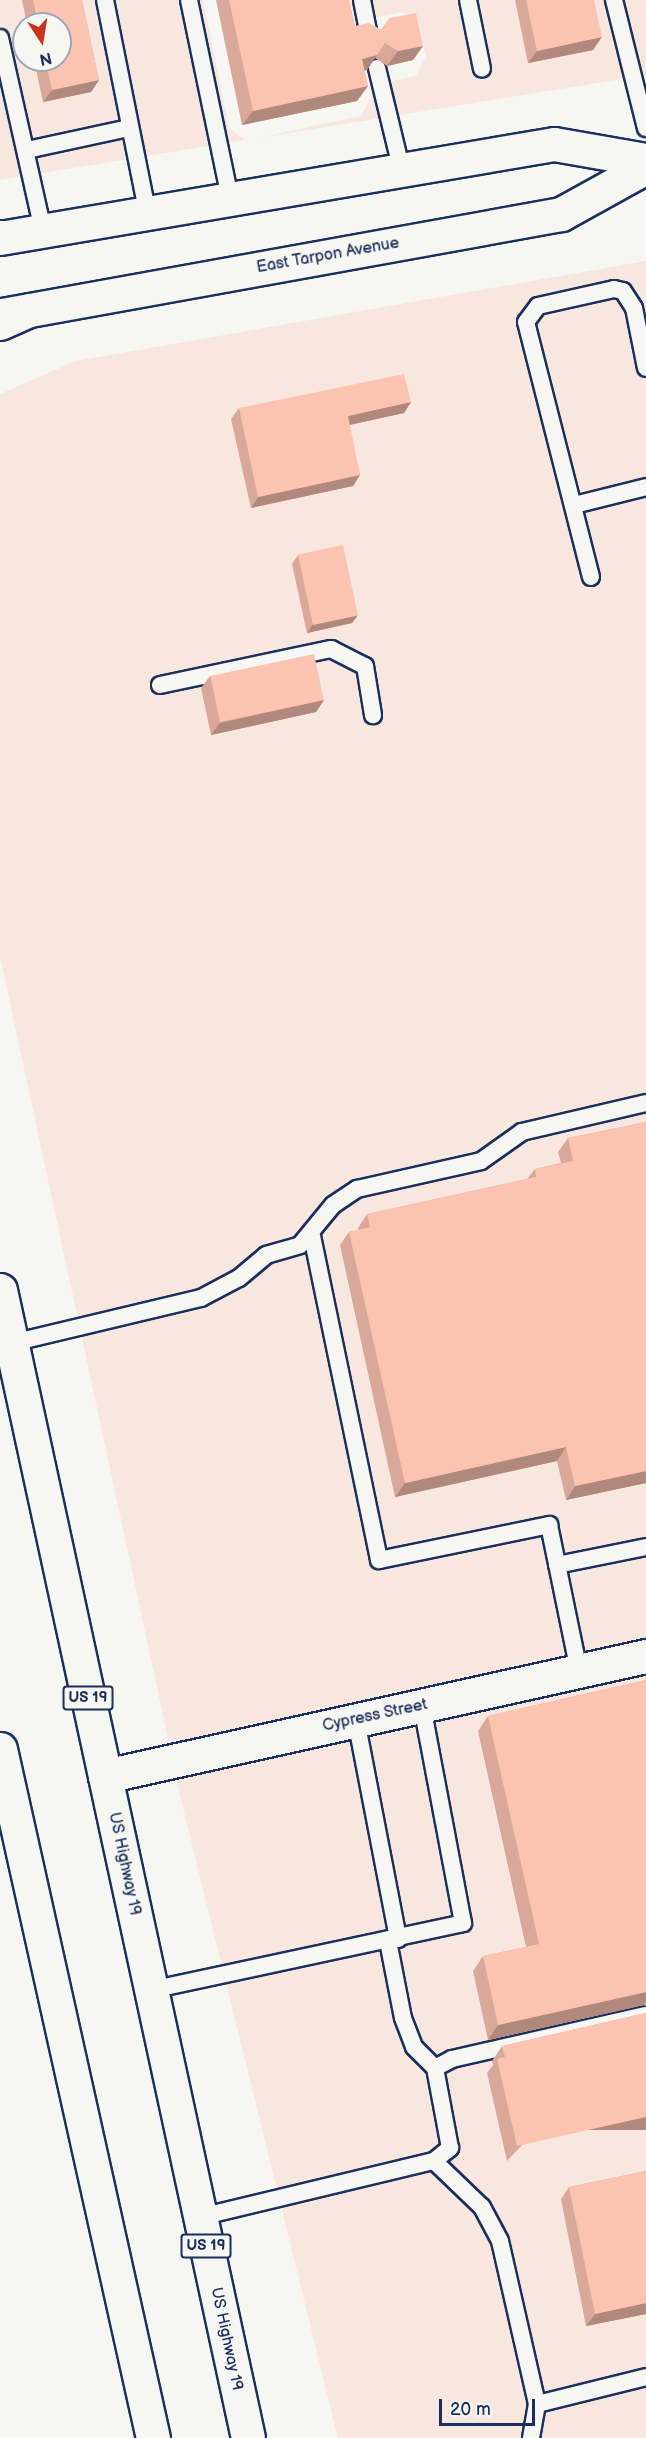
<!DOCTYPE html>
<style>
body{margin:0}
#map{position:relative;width:646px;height:2438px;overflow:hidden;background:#f6f6f2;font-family:"Balsamiq Sans",sans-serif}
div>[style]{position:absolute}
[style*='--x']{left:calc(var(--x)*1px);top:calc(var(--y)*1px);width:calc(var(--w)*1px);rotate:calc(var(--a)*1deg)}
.built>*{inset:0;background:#f8e7de}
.roads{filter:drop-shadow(2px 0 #1b2f5e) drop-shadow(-2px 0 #1b2f5e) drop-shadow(0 2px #1b2f5e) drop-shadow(0 -2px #1b2f5e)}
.lane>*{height:16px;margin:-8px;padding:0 8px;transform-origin:8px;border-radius:8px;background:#f6f6f2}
.street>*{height:33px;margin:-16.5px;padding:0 16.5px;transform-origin:16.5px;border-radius:16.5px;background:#f6f6f2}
.secondary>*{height:33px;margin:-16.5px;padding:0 16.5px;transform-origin:16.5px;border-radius:16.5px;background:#f6f6f2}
.highway>*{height:33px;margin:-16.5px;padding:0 16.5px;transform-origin:16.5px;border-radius:16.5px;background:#f6f6f2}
.wall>*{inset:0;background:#d9a898}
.shaded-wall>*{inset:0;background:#b0887c;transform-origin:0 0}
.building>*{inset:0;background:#fcc3b1;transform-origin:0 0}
span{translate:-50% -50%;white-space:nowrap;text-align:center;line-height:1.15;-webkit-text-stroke:6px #f6f6f2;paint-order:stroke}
.shield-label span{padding:2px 4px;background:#f6f6f2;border:2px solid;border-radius:4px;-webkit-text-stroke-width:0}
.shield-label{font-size:15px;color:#1b2f5e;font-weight:700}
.street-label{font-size:16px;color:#1b2f5e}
.north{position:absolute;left:12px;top:12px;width:60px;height:60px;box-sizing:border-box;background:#f6f6f2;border:2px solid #9ea6b7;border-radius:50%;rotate:168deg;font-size:16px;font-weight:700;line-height:24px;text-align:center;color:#1b2f5e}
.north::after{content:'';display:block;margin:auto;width:21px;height:27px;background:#c8321e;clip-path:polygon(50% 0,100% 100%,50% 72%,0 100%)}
.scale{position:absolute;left:439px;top:2399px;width:96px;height:27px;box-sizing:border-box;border:3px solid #1b2f5e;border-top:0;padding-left:8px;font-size:18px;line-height:21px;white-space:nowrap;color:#1b2f5e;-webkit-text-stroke:4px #f6f6f2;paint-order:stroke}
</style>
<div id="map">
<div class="built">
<div style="clip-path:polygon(evenodd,0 0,203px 0,229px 128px,245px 140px,0 180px,0 0,24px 24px,60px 24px,60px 60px,24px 60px,24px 24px)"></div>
<div style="clip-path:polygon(350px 0,646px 0,646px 75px,258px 138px,361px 116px,371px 98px,369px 86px,416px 76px,426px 57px,419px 24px,402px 12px,355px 22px)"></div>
<div style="clip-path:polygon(646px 261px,646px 1637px,169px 1743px,0 956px,0 394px,76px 361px)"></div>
<div style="clip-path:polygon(646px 1675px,646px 2438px,338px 2438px,176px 1779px)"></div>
</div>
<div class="roads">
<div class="lane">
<div style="--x:105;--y:0;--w:219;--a:78.7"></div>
<div style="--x:189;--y:0;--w:206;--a:78.3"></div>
<div style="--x:362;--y:0;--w:36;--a:79"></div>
<div style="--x:468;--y:0;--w:70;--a:78.5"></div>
<div style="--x:614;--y:0;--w:132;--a:76"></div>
<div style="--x:0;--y:38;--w:198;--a:77.4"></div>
<div style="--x:377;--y:68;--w:106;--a:76.4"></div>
<div style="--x:27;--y:150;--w:104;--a:-12.2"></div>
<div style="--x:574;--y:505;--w:74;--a:-14"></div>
<div style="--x:591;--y:577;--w:263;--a:-104.3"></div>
<div style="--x:526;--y:322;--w:20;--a:-53"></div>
<div style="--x:538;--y:306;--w:78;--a:-12.6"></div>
<div style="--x:614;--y:289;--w:9;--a:13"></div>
<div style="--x:623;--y:291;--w:20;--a:57"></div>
<div style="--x:634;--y:308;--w:61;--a:78.7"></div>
<div style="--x:160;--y:685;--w:175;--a:-11.9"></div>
<div style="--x:331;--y:649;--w:38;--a:27"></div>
<div style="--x:365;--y:666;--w:50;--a:80.7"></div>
<div style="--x:312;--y:1236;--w:331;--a:78.3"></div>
<div style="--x:379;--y:1560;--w:174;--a:-11.6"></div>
<div style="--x:549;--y:1525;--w:149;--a:78.4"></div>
<div style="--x:12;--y:1343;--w:194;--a:-13.4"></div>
<div style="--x:201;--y:1298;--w:43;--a:-27.8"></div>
<div style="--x:239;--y:1278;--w:35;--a:-40"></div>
<div style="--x:266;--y:1255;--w:35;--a:-16"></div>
<div style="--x:300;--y:1245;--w:52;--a:-50.5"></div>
<div style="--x:333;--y:1205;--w:29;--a:-34"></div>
<div style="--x:357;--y:1189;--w:127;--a:-12.7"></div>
<div style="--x:481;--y:1161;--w:50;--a:-35.3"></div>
<div style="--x:522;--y:1132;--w:127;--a:-13.2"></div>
<div style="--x:557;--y:1565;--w:91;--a:-11.4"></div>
<div style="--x:356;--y:1720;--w:223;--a:79.1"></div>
<div style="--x:388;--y:1941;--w:78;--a:79"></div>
<div style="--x:403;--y:2018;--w:31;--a:69"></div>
<div style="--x:414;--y:2047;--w:30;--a:45"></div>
<div style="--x:151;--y:1990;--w:319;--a:-12.1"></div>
<div style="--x:463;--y:1923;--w:221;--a:-100.7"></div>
<div style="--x:434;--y:2161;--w:66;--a:43.8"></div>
<div style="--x:482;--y:2207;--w:38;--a:62"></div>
<div style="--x:500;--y:2241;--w:167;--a:77.2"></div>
<div style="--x:537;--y:2404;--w:35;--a:100"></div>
<div style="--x:200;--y:2217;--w:241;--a:-13.5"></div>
<div style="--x:434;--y:2161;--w:21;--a:-39"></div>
<div style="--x:450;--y:2148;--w:81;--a:-100.6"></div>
<div style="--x:435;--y:2068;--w:19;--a:-28"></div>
<div style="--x:452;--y:2059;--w:199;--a:-12.8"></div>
<div style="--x:537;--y:2404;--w:112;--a:-13.9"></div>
</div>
<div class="street">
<div style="--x:105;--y:1776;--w:554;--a:-12.51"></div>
</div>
<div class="secondary">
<div style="--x:0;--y:238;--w:562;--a:-9.63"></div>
<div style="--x:554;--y:144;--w:93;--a:9.9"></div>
<div style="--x:2;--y:315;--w:568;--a:-10.24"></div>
<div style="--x:561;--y:214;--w:97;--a:-28.9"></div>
</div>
<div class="highway">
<div style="--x:0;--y:237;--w:2;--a:0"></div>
<div style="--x:0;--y:323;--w:32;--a:-24"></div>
<div style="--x:0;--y:1290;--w:1174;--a:77.81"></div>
<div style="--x:0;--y:1749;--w:706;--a:77.48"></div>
</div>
</div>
<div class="wall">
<div style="clip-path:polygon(22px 0,82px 0,99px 80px,91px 92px,43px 102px,34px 60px,60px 60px,60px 24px,27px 24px)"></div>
<div style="clip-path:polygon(216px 0,349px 0,355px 26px,381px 30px,390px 18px,423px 46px,413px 60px,387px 66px,375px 58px,367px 70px,364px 71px,368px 86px,357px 101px,242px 125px)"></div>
<div style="clip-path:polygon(515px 0,594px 0,593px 50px,528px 63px)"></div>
<div style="clip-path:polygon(411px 402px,404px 413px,349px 425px,360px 475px,353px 486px,251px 508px,231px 419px,239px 408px)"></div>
<div style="clip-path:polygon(298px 555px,358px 615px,352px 623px,307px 633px,292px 564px)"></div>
<div style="clip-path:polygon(210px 676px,324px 700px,316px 712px,211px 735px,201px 688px)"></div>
<div style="clip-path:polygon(646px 1122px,646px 1483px,566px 1500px,557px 1461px,395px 1497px,340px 1245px,349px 1232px,358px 1230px,358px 1228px,367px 1214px,527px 1179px,535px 1169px,561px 1163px,558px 1152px,568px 1138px)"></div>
<div style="clip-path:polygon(646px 1680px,646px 2006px,644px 2005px,488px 2040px,473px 1971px,483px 1956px,526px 1947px,478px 1731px,488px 1716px)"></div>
<div style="clip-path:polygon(646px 2013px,507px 2161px,487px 2073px,493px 2065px,492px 2061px,502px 2046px)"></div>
<div style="clip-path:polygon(646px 2171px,646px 2314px,586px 2326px,561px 2199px,569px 2187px)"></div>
</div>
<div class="shaded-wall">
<div style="clip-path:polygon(602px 37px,593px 50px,528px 63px,537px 51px)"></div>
<div style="clip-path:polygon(423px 46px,413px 60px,387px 66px,398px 51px)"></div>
<div style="clip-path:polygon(377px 55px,367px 70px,352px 73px,362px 59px)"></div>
<div style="clip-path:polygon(99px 80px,91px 92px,43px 102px,52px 90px)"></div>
<div style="clip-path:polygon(368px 86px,357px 101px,242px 125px,253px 111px)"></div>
<div style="clip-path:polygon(411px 402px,404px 413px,340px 427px,348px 416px)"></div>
<div style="clip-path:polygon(360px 475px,353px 486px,251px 508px,258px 497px)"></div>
<div style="clip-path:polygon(358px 615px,352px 623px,307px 633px,313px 624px)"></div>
<div style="clip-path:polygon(324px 700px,316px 712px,211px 735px,220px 723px)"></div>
<div style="clip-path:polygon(566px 1447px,557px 1461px,395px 1497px,405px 1483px)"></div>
<div style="clip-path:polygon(646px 1471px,646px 1483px,566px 1500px,575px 1486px)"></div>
<div style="clip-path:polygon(646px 1992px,646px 2001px,644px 2005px,488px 2040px,498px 2025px)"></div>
<div style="left:646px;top:2117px;width:13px;height:132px;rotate:90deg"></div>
<div style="clip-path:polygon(646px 2303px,646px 2314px,586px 2326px,595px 2314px)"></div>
</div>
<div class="building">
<div style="clip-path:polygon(33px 0,82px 0,99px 80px,52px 90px,45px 60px,60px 60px,60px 24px,38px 24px)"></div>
<div style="clip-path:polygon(229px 0,349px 0,355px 26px,369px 23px,382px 30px,390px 18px,416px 13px,423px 46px,398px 51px,385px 43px,377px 55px,362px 59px,368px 86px,253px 111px)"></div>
<div style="clip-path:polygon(526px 0,594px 0,602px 37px,537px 51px)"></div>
<div style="clip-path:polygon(404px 374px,411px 402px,348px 416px,360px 475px,258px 497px,239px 408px)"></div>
<div style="left:343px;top:545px;width:72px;height:46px;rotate:78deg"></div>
<div style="left:314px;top:654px;width:47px;height:106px;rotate:78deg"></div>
<div style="clip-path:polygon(646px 1122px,646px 1471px,575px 1486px,566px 1447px,405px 1483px,349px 1232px,370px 1227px,367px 1214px,536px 1177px,535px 1169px,573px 1161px,568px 1138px)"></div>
<div style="clip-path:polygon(646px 1680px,646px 1992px,498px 2025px,483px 1956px,539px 1944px,488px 1716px)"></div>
<div style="clip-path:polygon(646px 2013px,646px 2117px,517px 2146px,497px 2059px,505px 2057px,502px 2046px)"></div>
<div style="clip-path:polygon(646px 2171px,646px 2303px,595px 2314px,569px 2187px)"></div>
</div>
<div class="shield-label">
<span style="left:88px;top:1698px">US 19</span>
<span style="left:206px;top:2246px">US 19</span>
</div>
<div class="street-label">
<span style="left:328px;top:256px;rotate:-10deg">East Tarpon Avenue</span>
<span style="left:375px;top:1716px;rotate:-12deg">Cypress Street</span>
<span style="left:124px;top:1864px;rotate:78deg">US Highway 19</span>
<span style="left:226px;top:2339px;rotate:78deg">US Highway 19</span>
</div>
<div class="north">N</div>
<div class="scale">20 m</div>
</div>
